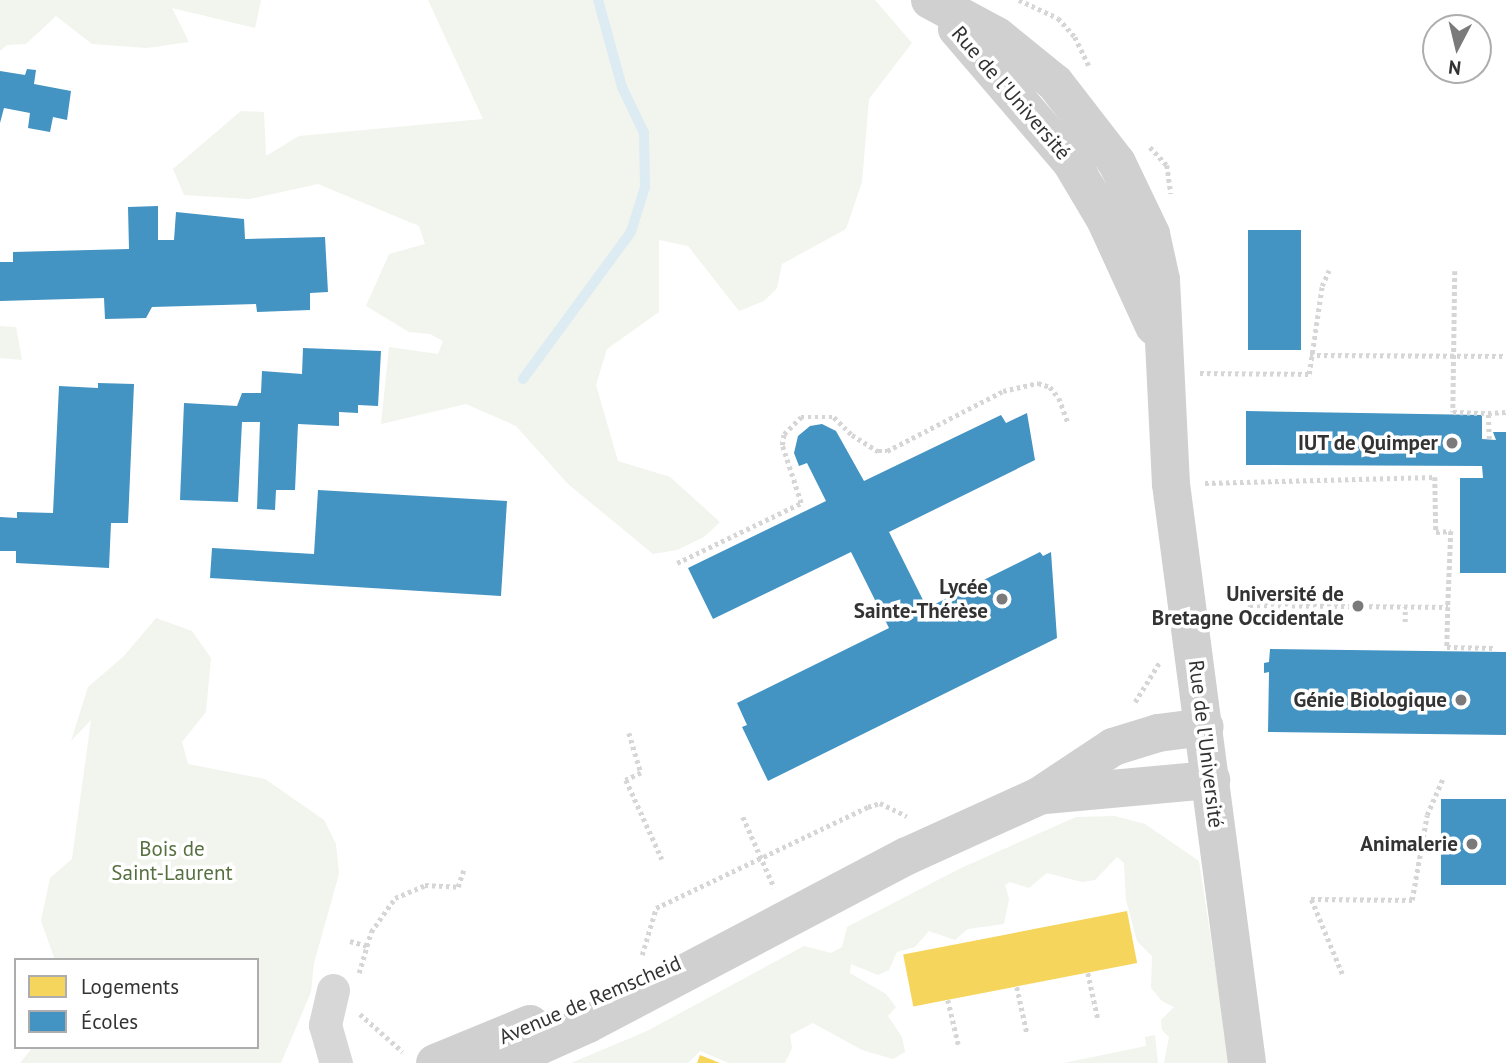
<!DOCTYPE html>
<meta charset="utf-8">
<style>
body{margin:0}
#map{position:relative;width:1506px;height:1063px;overflow:hidden;background:#fff;font-family:"PT Sans",sans-serif}
div>[style]{position:absolute}
[style*='--x']{left:calc(var(--x)*1px);top:calc(var(--y)*1px);width:calc(var(--w)*1px);rotate:calc(var(--a)*1deg)}
.green>*{inset:0;background:#f1f5ed}
.homes>*{inset:0;background:#f6d55c;transform-origin:0 0}
.schools>*{inset:0;background:#4393c3;transform-origin:0 0}
.stream>*{height:10px;margin:-5px;padding:0 5px;transform-origin:5px;border-radius:5px;background:#ddebf3}
.path>*{height:4.5px;margin-top:-2.25px;transform-origin:0;background:repeating-linear-gradient(90deg,#d6d6d6 0 3.5px,transparent 0 7px)}
.street>*{height:33px;margin:-16.5px;padding:0 16.5px;transform-origin:16.5px;border-radius:16.5px;background:#d7d7d7}
.secondary>*{height:38px;margin:-19px;padding:0 19px;transform-origin:19px;border-radius:19px;background:#d0d0d0}
.dots>*{width:19px;height:19px;translate:-50% -50%;box-sizing:border-box;border:4px solid #fff;border-radius:50%}
span{translate:-50% -50%;white-space:nowrap;text-align:center;line-height:1.15;-webkit-text-stroke:7px #fff;paint-order:stroke}
.street-label{font-size:21px;color:#333}
.poi-label{font-size:21px;color:#333;font-weight:700}
.right{translate:-100% -50%;text-align:right}
.park-label{font-size:21px;color:#56703f}
.legend{position:absolute;left:14px;top:958px;width:245px;height:91px;box-sizing:border-box;background:#fff;border:2px solid #adadad;margin:0;padding:9px 12px;list-style:none;font-size:21px;color:#333}
.legend li{display:flex;align-items:center;gap:14px;height:35px}
.legend b{width:35px;border:2px solid #adadad}
.north{position:absolute;left:1422px;top:14px;width:70px;height:70px;box-sizing:border-box;background:#fff;border:2px solid #adadad;border-radius:50%;rotate:187deg;font-size:19px;font-weight:700;line-height:28px;text-align:center;color:#333}
.north::after{content:'';display:block;margin:auto;width:24px;height:32px;background:#7a7a7a;clip-path:polygon(50% 0,100% 100%,50% 72%,0 100%)}
</style>
<div id="map">
<div class="green">
<div style="clip-path:polygon(0 0,261px 0,255px 28px,172px 8px,189px 42px,147px 48px,92px 44px,56px 16px,26px 44px,7px 45px,0 51px)"></div>
<div style="clip-path:polygon(428px 0,875px 0,912px 43px,869px 99px,862px 182px,846px 229px,782px 264px,777px 288px,764px 301px,739px 311px,688px 246px,659px 240px,659px 312px,607px 349px,596px 385px,618px 461px,670px 477px,720px 522px,704px 537px,677px 550px,653px 554px,568px 484px,516px 426px,466px 404px,381px 424px,389px 347px,438px 354px,443px 341px,430px 334px,409px 332px,366px 306px,389px 254px,425px 244px,419px 226px,318px 184px,249px 199px,184px 195px,173px 169px,241px 111px,264px 112px,266px 156px,299px 136px,483px 119px)"></div>
<div style="clip-path:polygon(0 326px,16px 327px,22px 360px,0 358px)"></div>
<div style="clip-path:polygon(156px 618px,192px 631px,211px 658px,206px 712px,182px 742px,188px 764px,265px 779px,324px 820px,336px 844px,339px 874px,314px 963px,311px 992px,281px 1063px,20px 1063px,33px 1047px,257px 1047px,257px 960px,55px 960px,41px 921px,50px 878px,72px 859px,91px 720px,71px 741px,88px 687px,124px 656px)"></div>
<div style="clip-path:polygon(1115px 816px,1145px 824px,1199px 861px,1230px 1063px,1164px 1063px,1169px 1037px,1162px 1030px,1161px 1020px,1174px 1007px,1162px 1001px,1151px 988px,1152px 956px,1137px 941px,1126px 900px,1124px 863px,1117px 857px,1095px 880px,1082px 882px,1047px 873px,1029px 888px,1010px 882px,1005px 885px,1009px 899px,1004px 924px,968px 929px,955px 940px,929px 931px,915px 947px,897px 952px,889px 970px,878px 975px,851px 964px,850px 973px,886px 994px,896px 1007px,888px 1016px,902px 1037px,905px 1052px,893px 1059px,862px 1050px,813px 1023px,790px 1035px,792px 1048px,785px 1063px,729px 1063px,700px 1051px,688px 1063px,571px 1063px,647px 1031px,804px 946px,831px 953px,842px 947px,847px 927px,961px 868px,1076px 817px)"></div>
<div style="clip-path:polygon(1155px 1035px,1158px 1063px,1064px 1063px,1146px 1046px,1145px 1037px)"></div>
</div>
<div class="homes">
<div style="left:1127px;top:911px;width:53px;height:228px;rotate:79deg"></div>
<div style="clip-path:polygon(700px 1055px,720px 1063px,697px 1063px)"></div>
</div>
<div class="schools">
<div style="clip-path:polygon(27px 69px,36px 70px,34px 84px,71px 91px,67px 120px,53px 117px,50px 132px,28px 128px,30px 113px,4px 108px,0 123px,0 71px,25px 75px)"></div>
<div style="clip-path:polygon(158px 206px,158px 240px,174px 240px,176px 212px,244px 219px,245px 239px,325px 237px,328px 292px,310px 293px,310px 310px,257px 312px,256px 304px,152px 307px,146px 318px,105px 319px,104px 298px,0 301px,0 262px,13px 262px,13px 252px,129px 249px,128px 207px)"></div>
<div style="left:1248px;top:230px;width:53px;height:120px"></div>
<div style="clip-path:polygon(303px 348px,381px 351px,378px 406px,358px 405px,358px 413px,339px 412px,339px 426px,298px 424px,295px 490px,276px 490px,275px 510px,257px 509px,260px 422px,242px 422px,238px 502px,180px 500px,184px 403px,237px 406px,242px 393px,261px 393px,262px 371px,302px 374px)"></div>
<div style="clip-path:polygon(98px 383px,134px 384px,128px 523px,111px 523px,109px 568px,16px 563px,16px 551px,0 551px,0 517px,17px 518px,17px 512px,53px 513px,59px 386px,98px 388px)"></div>
<div style="clip-path:polygon(1246px 411px,1482px 415px,1482px 439px,1496px 440px,1493px 432px,1506px 432px,1506px 573px,1460px 573px,1460px 478px,1483px 478px,1482px 466px,1246px 465px)"></div>
<div style="clip-path:polygon(1027px 413px,1035px 460px,889px 532px,927px 608px,1040px 552px,1043px 556px,1051px 552px,1057px 638px,768px 781px,742px 727px,747px 725px,737px 703px,889px 628px,851px 552px,713px 619px,688px 568px,826px 501px,807px 463px,799px 466px,794px 453px,798px 436px,810px 426px,822px 424px,836px 431px,864px 481px,1001px 415px,1006px 423px)"></div>
<div style="clip-path:polygon(318px 490px,507px 501px,501px 596px,210px 578px,212px 548px,314px 554px)"></div>
<div style="clip-path:polygon(1270px 649px,1506px 652px,1506px 735px,1268px 732px,1269px 672px,1264px 673px,1264px 663px,1269px 662px)"></div>
<div style="left:1441px;top:799px;width:65px;height:86px"></div>
</div>
<div class="stream">
<div style="--x:523;--y:379;--w:182;--a:-53.7"></div>
<div style="--x:631;--y:232;--w:47;--a:-72.7"></div>
<div style="--x:645;--y:187;--w:54;--a:-91.1"></div>
<div style="--x:644;--y:133;--w:51;--a:-115.6"></div>
<div style="--x:622;--y:87;--w:90;--a:-105.4"></div>
</div>
<div class="path">
<div style="--x:1019;--y:0;--w:43;--a:24.8"></div>
<div style="--x:1058;--y:18;--w:25;--a:48"></div>
<div style="--x:1075;--y:37;--w:32;--a:64"></div>
<div style="--x:1150;--y:147;--w:25;--a:47"></div>
<div style="--x:1167;--y:165;--w:29;--a:82"></div>
<div style="--x:1455;--y:271;--w:141;--a:90.8"></div>
<div style="--x:1453;--y:412;--w:35;--a:2"></div>
<div style="--x:1310;--y:355;--w:196;--a:0.3"></div>
<div style="--x:1200;--y:373;--w:109;--a:0.5"></div>
<div style="--x:1309;--y:374;--w:89;--a:-81.6"></div>
<div style="--x:1322;--y:286;--w:17;--a:-66"></div>
<div style="--x:1489;--y:439;--w:26;--a:-92"></div>
<div style="--x:1488;--y:413;--w:18;--a:-3"></div>
<div style="--x:1205;--y:483;--w:230;--a:-1.5"></div>
<div style="--x:1435;--y:477;--w:55;--a:89"></div>
<div style="--x:1436;--y:532;--w:15;--a:-4"></div>
<div style="--x:1451;--y:531;--w:76;--a:92.3"></div>
<div style="--x:677;--y:563;--w:138;--a:-25.8"></div>
<div style="--x:801;--y:503;--w:61;--a:-108.1"></div>
<div style="--x:782;--y:445;--w:11;--a:-80"></div>
<div style="--x:784;--y:434;--w:24;--a:-45"></div>
<div style="--x:801;--y:417;--w:33;--a:0"></div>
<div style="--x:834;--y:417;--w:25;--a:45"></div>
<div style="--x:852;--y:435;--w:31;--a:32"></div>
<div style="--x:878;--y:451;--w:9;--a:0"></div>
<div style="--x:887;--y:451;--w:131;--a:-27.3"></div>
<div style="--x:1003;--y:391;--w:36;--a:-13"></div>
<div style="--x:1038;--y:383;--w:13;--a:18"></div>
<div style="--x:1050;--y:387;--w:14;--a:51"></div>
<div style="--x:1059;--y:398;--w:27;--a:70"></div>
<div style="--x:1249;--y:621;--w:16;--a:-86"></div>
<div style="--x:1250;--y:605;--w:198;--a:0.6"></div>
<div style="--x:1448;--y:607;--w:40;--a:91.4"></div>
<div style="--x:1447;--y:647;--w:47;--a:1.2"></div>
<div style="--x:1405;--y:622;--w:15;--a:-90"></div>
<div style="--x:1135;--y:702;--w:46;--a:-58.4"></div>
<div style="--x:629;--y:733;--w:42;--a:73.3"></div>
<div style="--x:641;--y:773;--w:17;--a:155"></div>
<div style="--x:626;--y:780;--w:87;--a:65.5"></div>
<div style="--x:743;--y:817;--w:77;--a:66.1"></div>
<div style="--x:350;--y:941;--w:18;--a:16"></div>
<div style="--x:642;--y:955;--w:49;--a:-73.4"></div>
<div style="--x:656;--y:908;--w:235;--a:-25.5"></div>
<div style="--x:868;--y:807;--w:13;--a:-18"></div>
<div style="--x:880;--y:803;--w:30;--a:26"></div>
<div style="--x:359;--y:973;--w:43;--a:-73.7"></div>
<div style="--x:371;--y:932;--w:42;--a:-54.8"></div>
<div style="--x:395;--y:898;--w:33;--a:-23"></div>
<div style="--x:425;--y:885;--w:33;--a:3"></div>
<div style="--x:458;--y:887;--w:19;--a:-72"></div>
<div style="--x:1088;--y:973;--w:47;--a:77.7"></div>
<div style="--x:1342;--y:974;--w:81;--a:-112.5"></div>
<div style="--x:1311;--y:899;--w:101;--a:0.6"></div>
<div style="--x:1412;--y:900;--w:86;--a:-80"></div>
<div style="--x:1427;--y:815;--w:40;--a:-66.6"></div>
<div style="--x:1017;--y:987;--w:47;--a:77.7"></div>
<div style="--x:948;--y:1000;--w:48;--a:76.8"></div>
<div style="--x:360;--y:1014;--w:57;--a:41.5"></div>
</div>
<div class="street">
<div style="--x:333;--y:990;--w:36;--a:103"></div>
<div style="--x:325;--y:1025;--w:40;--a:74"></div>
</div>
<div class="secondary">
<div style="--x:930;--y:0;--w:76;--a:28.2"></div>
<div style="--x:997;--y:36;--w:75;--a:39"></div>
<div style="--x:1055;--y:83;--w:101;--a:52.2"></div>
<div style="--x:1117;--y:163;--w:79;--a:64.4"></div>
<div style="--x:1151;--y:234;--w:47;--a:77.7"></div>
<div style="--x:1161;--y:280;--w:204;--a:87.2"></div>
<div style="--x:1171;--y:484;--w:584;--a:82.52"></div>
<div style="--x:957;--y:29;--w:175;--a:49.4"></div>
<div style="--x:1071;--y:162;--w:66;--a:59.2"></div>
<div style="--x:1105;--y:219;--w:118;--a:65.4"></div>
<div style="--x:1045;--y:795;--w:167;--a:-5.2"></div>
<div style="--x:435;--y:1063;--w:103;--a:-22.3"></div>
<div style="--x:501;--y:1063;--w:95;--a:-24.1"></div>
<div style="--x:588;--y:1024;--w:361;--a:-27.8"></div>
<div style="--x:907;--y:856;--w:145;--a:-24.4"></div>
<div style="--x:1039;--y:796;--w:89;--a:-33.5"></div>
<div style="--x:1113;--y:747;--w:47;--a:-17.3"></div>
<div style="--x:1158;--y:733;--w:47;--a:-7.3"></div>
</div>
<div class="dots">
<div style="left:1452px;top:443px;background:#7a7a7a"></div>
<div style="left:1002px;top:599px;background:#7a7a7a"></div>
<div style="left:1358px;top:606px;background:#7a7a7a"></div>
<div style="left:1461px;top:700px;background:#7a7a7a"></div>
<div style="left:1472px;top:844px;background:#7a7a7a"></div>
</div>
<div class="street-label">
<span style="left:1011px;top:93px;rotate:49deg">Rue de l'Université</span>
<span style="left:1206px;top:744px;rotate:83deg">Rue de l'Université</span>
<span style="left:590px;top:1000px;rotate:-23deg">Avenue de Remscheid</span>
</div>
<div class="poi-label">
<span class="right" style="left:1438px;top:443px">IUT de Quimper</span>
<span class="right" style="left:988px;top:599px">Lycée<br>Sainte-Thérèse</span>
<span class="right" style="left:1344px;top:606px">Université de<br>Bretagne Occidentale</span>
<span class="right" style="left:1447px;top:700px">Génie Biologique</span>
<span class="right" style="left:1458px;top:844px">Animalerie</span>
</div>
<div class="park-label">
<span style="left:172px;top:861px">Bois de<br>Saint-Laurent</span>
</div>
<ul class="legend">
<li><b style="height:19px;background:#f6d55c"></b>Logements</li>
<li><b style="height:19px;background:#4393c3"></b>Écoles</li>
</ul>
<div class="north">N</div>
</div>
